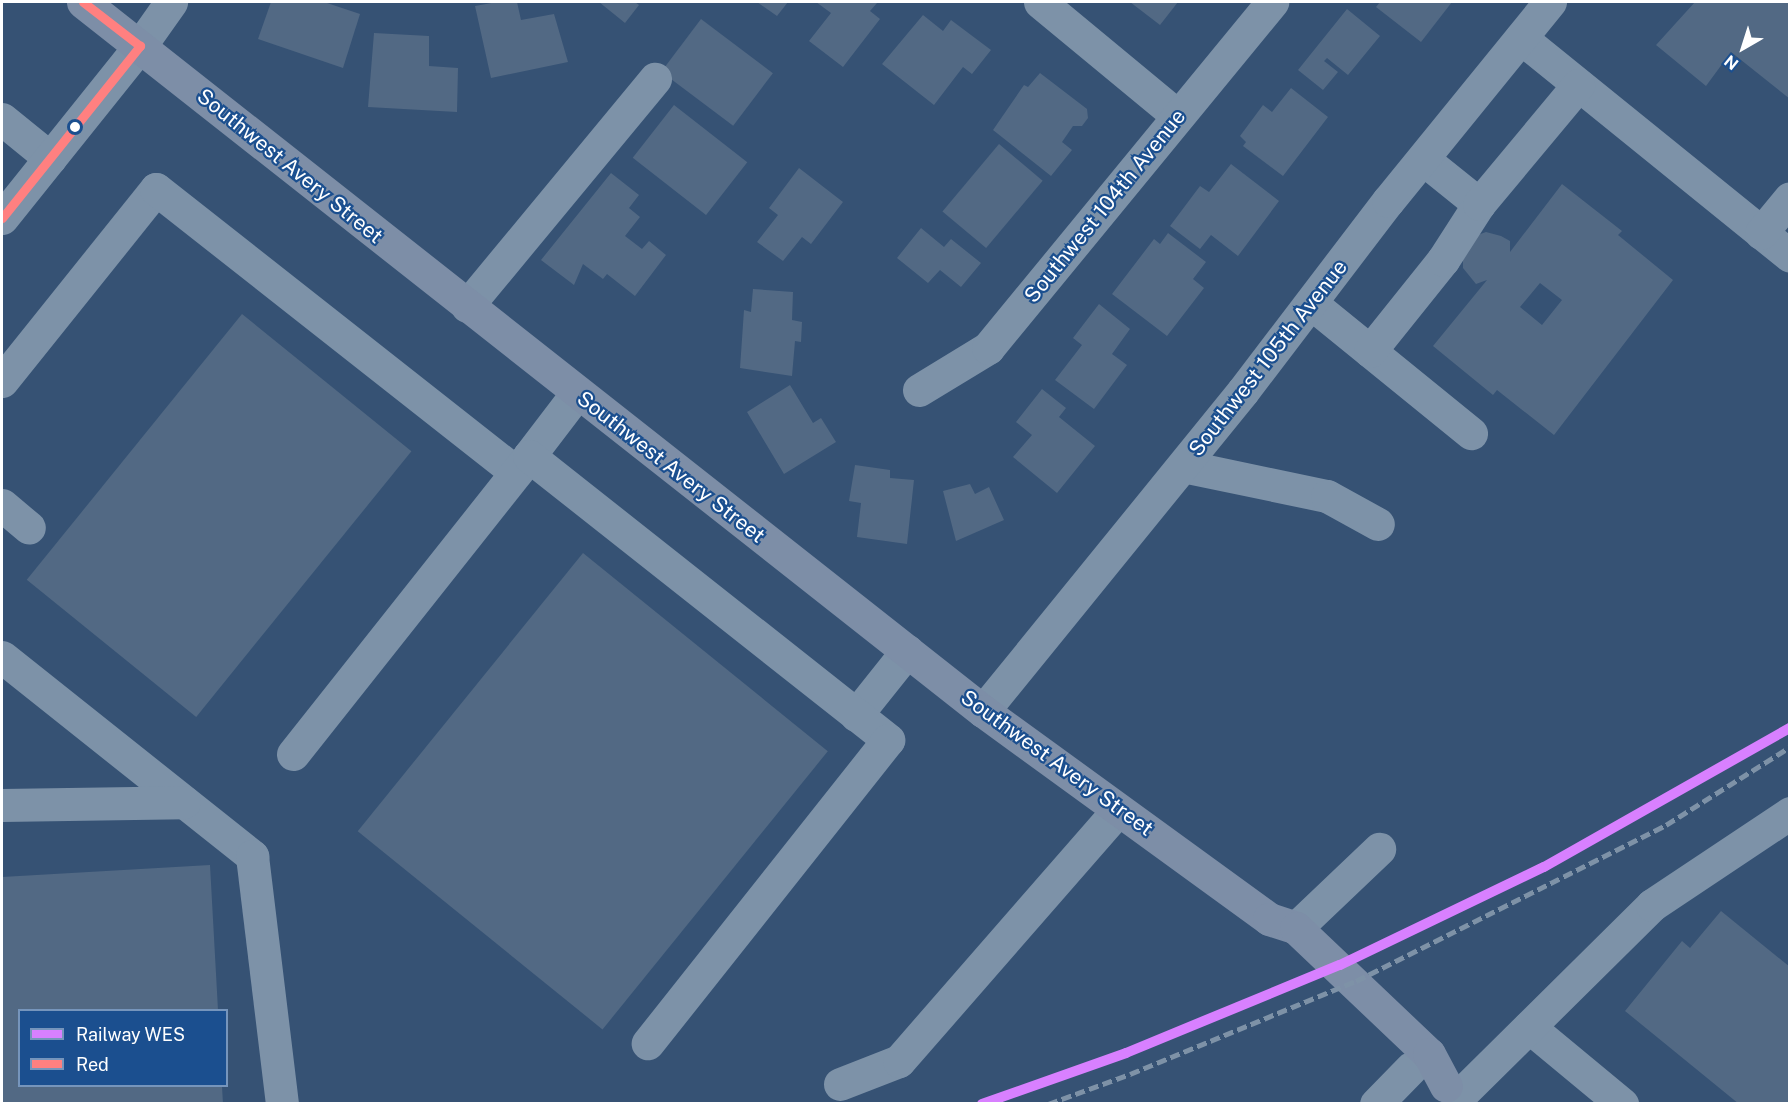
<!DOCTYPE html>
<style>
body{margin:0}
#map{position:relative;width:1791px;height:1105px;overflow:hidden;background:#365274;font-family:"Public Sans",sans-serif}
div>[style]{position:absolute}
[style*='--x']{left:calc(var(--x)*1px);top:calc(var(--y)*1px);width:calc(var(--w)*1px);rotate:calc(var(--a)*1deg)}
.building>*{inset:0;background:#526984;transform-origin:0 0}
.minor>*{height:33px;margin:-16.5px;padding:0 16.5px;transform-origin:16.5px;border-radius:16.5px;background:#7d92a8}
.major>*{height:33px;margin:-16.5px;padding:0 16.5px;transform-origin:16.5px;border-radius:16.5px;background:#7d8ea7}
.rail>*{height:4.5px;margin-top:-2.25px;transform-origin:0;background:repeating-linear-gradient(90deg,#7e92a7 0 10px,transparent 0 14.5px)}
.bus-1>*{height:9px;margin:-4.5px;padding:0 4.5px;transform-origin:4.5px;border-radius:4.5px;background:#ff8080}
.rail-1>*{height:10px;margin:-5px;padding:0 5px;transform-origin:5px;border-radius:5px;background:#d880ff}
.dots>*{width:16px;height:16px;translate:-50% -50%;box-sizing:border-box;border:3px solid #1b4f8f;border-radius:50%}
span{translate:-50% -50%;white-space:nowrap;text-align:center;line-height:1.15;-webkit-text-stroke:4.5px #1b4f8f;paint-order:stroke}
.street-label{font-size:21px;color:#fff}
.frame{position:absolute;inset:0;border:3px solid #fff;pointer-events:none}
.legend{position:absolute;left:18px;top:1009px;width:210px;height:78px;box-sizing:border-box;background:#1b4f8f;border:2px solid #7695bc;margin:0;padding:8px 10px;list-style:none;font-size:18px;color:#fff}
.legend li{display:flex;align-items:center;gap:12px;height:30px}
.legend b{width:30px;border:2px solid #7695bc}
.north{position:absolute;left:1713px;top:18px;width:60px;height:60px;-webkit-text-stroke:4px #1b4f8f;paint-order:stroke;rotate:219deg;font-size:16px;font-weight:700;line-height:24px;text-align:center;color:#fff}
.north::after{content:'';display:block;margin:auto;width:21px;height:27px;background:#fff;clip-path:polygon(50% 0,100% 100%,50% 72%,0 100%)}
</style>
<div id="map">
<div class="building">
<div style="clip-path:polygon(271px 2px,324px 2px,360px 14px,343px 68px,258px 39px)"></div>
<div style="clip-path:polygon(497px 2px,517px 2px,521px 20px,554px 14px,568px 62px,491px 78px,475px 6px)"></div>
<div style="clip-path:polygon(599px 2px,635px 2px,639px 5px,625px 23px)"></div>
<div style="clip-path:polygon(757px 2px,788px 2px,777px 16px)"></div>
<div style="clip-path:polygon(816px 2px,877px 3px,870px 11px,880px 19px,843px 67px,809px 41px,831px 13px)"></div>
<div style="clip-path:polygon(1130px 2px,1178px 2px,1160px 25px)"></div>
<div style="clip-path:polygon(1380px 2px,1452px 2px,1421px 42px,1376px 7px)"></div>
<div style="clip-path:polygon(1695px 2px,1790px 2px,1790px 99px,1731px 52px,1706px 86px,1656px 45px)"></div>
<div style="clip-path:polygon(1347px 9px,1380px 36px,1348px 75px,1327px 58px,1324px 61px,1338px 72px,1323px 90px,1298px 70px)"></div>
<div style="clip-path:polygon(923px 15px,943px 31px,951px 20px,991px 50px,972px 74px,963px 67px,934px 105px,882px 64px)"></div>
<div style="left:701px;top:19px;width:90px;height:66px;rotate:37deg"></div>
<div style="clip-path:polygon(374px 33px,429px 36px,429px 66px,458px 68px,457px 112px,368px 107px)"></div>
<div style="clip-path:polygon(1040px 73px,1087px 109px,1088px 118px,1082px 126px,1073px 126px,1062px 142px,1072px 150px,1051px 176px,993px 130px,1024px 85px,1028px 87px)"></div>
<div style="clip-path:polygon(1291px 88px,1328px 117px,1283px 176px,1243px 146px,1246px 142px,1240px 136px,1263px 105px,1272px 112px)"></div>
<div style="left:674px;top:105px;width:93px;height:67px;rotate:38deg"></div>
<div style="left:999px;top:144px;width:57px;height:88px;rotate:40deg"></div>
<div style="clip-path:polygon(1231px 164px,1279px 201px,1238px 256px,1211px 235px,1200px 249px,1170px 226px,1200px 186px,1209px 192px)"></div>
<div style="clip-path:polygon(799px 168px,843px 202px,811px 244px,802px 237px,783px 261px,757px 242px,778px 215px,769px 208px)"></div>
<div style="clip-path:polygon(611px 173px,639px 195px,629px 208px,640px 217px,625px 236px,642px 249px,649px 241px,666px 255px,635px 296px,607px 274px,603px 279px,583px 264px,574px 285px,541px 260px)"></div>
<div style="clip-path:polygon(evenodd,1562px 184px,1622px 231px,1618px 235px,1673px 280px,1554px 435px,1497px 390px,1493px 395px,1433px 346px,1487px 280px,1476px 284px,1463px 268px,1463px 260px,1475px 236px,1486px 232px,1501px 236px,1510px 241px,1510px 252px,1562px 184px,1540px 283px,1562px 300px,1542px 325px,1520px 307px,1540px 283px)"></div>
<div style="clip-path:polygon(921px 228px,944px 247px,951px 239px,981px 263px,961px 287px,940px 270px,928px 283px,897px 258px)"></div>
<div style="clip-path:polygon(1168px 233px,1206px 262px,1193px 279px,1204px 288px,1167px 336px,1112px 294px,1154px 239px,1160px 244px)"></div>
<div style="clip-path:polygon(753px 289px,793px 292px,792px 320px,802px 322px,801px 342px,795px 341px,792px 376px,740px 368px,744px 310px,751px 312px)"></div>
<div style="clip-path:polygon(1099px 304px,1130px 329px,1112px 354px,1127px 365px,1094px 409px,1055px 380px,1082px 345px,1073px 338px)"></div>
<div style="left:242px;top:314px;width:218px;height:342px;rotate:39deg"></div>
<div style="clip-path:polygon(790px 385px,813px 423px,821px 418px,836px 442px,784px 474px,747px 412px)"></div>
<div style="clip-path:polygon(1042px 389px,1066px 408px,1059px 417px,1095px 446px,1057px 493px,1013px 457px,1032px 435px,1016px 422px)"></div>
<div style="clip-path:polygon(855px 465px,890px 470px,890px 478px,914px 480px,907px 544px,857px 537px,861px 503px,849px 501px)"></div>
<div style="clip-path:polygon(970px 484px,975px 494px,989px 487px,1004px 520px,956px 541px,943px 491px)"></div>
<div style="left:583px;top:553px;width:315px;height:358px;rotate:39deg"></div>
<div style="clip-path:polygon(210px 865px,218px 1010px,20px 1010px,20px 1086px,222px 1086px,223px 1104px,2px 1104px,2px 877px)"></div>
<div style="clip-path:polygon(1721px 911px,1790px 967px,1790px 1104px,1739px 1104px,1625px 1011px,1682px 941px,1690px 948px)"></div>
</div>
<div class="minor">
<div style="--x:1040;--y:2;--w:179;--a:39.6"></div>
<div style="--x:1521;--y:38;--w:346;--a:39"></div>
<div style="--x:2;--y:119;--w:62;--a:39.1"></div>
<div style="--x:1423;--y:159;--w:72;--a:38.8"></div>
<div style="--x:2;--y:218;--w:221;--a:-51.3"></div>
<div style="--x:140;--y:46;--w:54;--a:-54.8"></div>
<div style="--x:1761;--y:233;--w:45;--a:-50.4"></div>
<div style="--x:1312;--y:304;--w:205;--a:39.1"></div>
<div style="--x:467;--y:306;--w:295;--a:-50.4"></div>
<div style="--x:1370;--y:351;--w:117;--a:-51.3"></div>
<div style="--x:1443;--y:260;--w:67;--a:-57.3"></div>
<div style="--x:1479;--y:204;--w:155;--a:-50.2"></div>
<div style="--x:2;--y:381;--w:246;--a:-51.3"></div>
<div style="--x:156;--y:189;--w:458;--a:38.2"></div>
<div style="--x:919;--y:390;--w:81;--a:-31.3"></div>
<div style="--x:988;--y:348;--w:448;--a:-50.6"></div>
<div style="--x:529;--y:456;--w:79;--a:-52.7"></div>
<div style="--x:1183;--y:466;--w:147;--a:11.8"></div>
<div style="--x:1327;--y:496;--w:58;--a:28.8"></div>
<div style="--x:2;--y:505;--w:35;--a:40"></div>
<div style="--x:2;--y:657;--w:320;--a:38.5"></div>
<div style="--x:252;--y:856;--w:250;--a:83.1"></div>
<div style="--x:983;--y:711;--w:412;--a:-50.9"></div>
<div style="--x:1243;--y:391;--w:239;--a:-52.7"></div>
<div style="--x:1388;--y:201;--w:257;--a:-50.9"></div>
<div style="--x:856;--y:715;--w:82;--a:-51.4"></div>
<div style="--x:293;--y:754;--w:380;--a:-51.6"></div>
<div style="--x:529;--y:456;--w:458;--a:38.3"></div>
<div style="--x:888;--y:740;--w:387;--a:128.4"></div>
<div style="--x:2;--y:805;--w:182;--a:-0.9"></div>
<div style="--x:1296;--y:928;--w:115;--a:-43.6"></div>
<div style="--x:1529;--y:1027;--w:121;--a:39.6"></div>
<div style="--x:840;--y:1084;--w:63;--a:-21.3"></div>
<div style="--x:899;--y:1061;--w:333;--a:-48.9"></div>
<div style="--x:1458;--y:1097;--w:273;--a:-44.7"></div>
<div style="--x:1652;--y:905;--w:166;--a:-33.7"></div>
<div style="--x:1376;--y:1104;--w:50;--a:-45.8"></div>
</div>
<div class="major">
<div style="--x:83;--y:2;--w:1146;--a:38.23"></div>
<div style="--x:983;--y:711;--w:354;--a:36"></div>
<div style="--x:1269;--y:919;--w:28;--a:18"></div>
<div style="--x:1296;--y:928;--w:183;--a:43.5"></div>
<div style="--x:1429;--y:1054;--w:36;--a:62"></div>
</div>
<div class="rail">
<div style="--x:1048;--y:1104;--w:87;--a:-20.1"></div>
<div style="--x:1130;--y:1074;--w:244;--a:-22.4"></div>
<div style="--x:1356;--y:981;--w:347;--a:-26.7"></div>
<div style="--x:1666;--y:825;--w:146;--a:-32.2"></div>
</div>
<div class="bus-1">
<div style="--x:2;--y:218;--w:221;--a:-51.3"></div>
<div style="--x:140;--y:46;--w:72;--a:-142.3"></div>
</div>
<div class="rail-1">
<div style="--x:982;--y:1104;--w:153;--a:-19.5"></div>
<div style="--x:1126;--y:1053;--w:231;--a:-22.4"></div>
<div style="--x:1340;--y:965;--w:226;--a:-25.7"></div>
<div style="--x:1544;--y:867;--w:283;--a:-29.5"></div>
</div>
<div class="dots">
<div style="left:75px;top:127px;background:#fff"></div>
</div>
<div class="street-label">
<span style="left:290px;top:166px;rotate:39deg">Southwest Avery Street</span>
<span style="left:1105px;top:206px;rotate:-51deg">Southwest 104th Avenue</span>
<span style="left:1268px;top:358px;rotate:-52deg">Southwest 105th Avenue</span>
<span style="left:671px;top:467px;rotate:38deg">Southwest Avery Street</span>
<span style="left:1057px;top:763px;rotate:36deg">Southwest Avery Street</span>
</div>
<div class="frame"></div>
<ul class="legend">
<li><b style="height:8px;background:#d880ff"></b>Railway WES</li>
<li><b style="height:8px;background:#ff8080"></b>Red</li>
</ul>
<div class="north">N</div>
</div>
